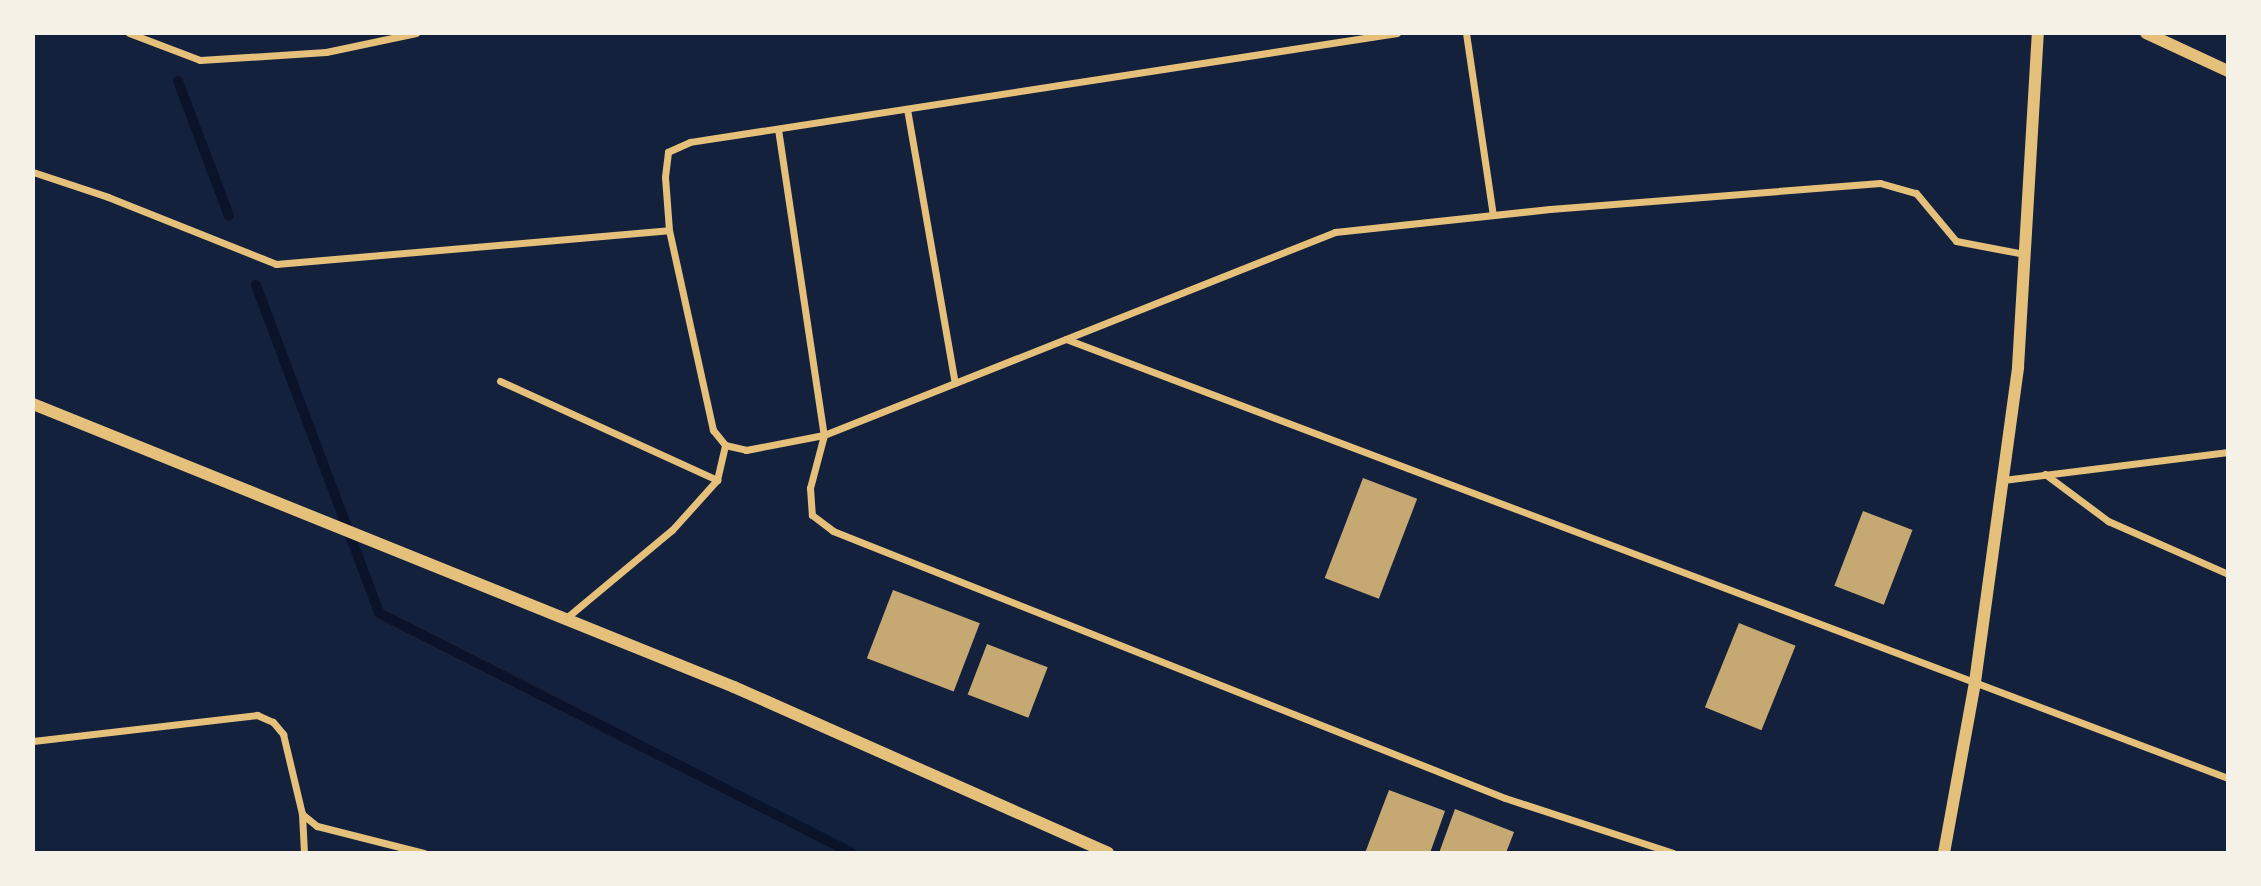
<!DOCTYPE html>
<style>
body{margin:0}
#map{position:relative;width:2261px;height:886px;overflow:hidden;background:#14213d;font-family:Manrope,sans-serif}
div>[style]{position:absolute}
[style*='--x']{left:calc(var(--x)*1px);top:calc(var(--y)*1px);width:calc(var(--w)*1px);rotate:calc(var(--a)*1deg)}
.stream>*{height:10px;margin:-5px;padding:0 5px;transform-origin:5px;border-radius:5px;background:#0b132b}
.building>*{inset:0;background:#c6a872;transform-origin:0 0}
.minor>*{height:7px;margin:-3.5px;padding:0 3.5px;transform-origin:3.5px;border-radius:3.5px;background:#e5c07b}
.tertiary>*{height:12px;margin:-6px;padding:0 6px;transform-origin:6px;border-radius:6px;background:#e5c07b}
span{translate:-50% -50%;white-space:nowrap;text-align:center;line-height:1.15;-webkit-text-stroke:7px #f6f1e7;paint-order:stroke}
.frame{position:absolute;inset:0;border:35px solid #f6f1e7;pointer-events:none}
</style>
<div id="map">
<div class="stream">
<div style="--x:178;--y:81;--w:144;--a:69.3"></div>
<div style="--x:256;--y:285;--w:350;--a:69.4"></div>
<div style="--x:379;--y:613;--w:530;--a:26.9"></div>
</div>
<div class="building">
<div style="left:1363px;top:478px;width:58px;height:107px;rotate:21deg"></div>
<div style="left:1863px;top:511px;width:53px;height:80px;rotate:21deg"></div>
<div style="left:893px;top:590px;width:93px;height:73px;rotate:21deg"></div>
<div style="left:1739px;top:623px;width:61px;height:91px;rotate:22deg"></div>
<div style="left:987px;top:644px;width:65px;height:54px;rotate:21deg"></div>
<div style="clip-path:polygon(1389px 790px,1445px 811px,1430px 853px,1365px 853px)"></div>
<div style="clip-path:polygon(1455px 809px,1514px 832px,1506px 853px,1439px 853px)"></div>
</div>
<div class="minor">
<div style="--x:129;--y:33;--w:76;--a:20.8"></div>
<div style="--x:200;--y:60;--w:126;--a:-3.6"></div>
<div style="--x:326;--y:52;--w:92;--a:-11.9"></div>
<div style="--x:1397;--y:33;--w:715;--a:171.24"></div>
<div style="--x:690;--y:142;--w:24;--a:156"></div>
<div style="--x:668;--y:152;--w:25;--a:97"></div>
<div style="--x:665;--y:177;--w:53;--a:85.7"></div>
<div style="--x:669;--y:230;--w:205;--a:77.6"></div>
<div style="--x:713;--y:430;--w:19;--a:51"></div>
<div style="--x:725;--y:445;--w:22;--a:13"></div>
<div style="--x:746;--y:450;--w:79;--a:-10.9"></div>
<div style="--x:824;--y:435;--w:550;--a:-21.67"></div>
<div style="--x:1335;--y:232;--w:216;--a:-6.1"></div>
<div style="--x:1550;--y:209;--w:331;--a:-4.5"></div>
<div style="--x:1880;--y:183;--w:37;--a:16"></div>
<div style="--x:1916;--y:193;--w:62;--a:50.2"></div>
<div style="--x:1956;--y:241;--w:69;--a:10.8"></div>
<div style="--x:1466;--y:33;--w:184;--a:81.6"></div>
<div style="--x:907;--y:109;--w:278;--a:80.1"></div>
<div style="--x:778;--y:129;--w:309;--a:81.5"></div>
<div style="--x:824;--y:435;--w:55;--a:104.8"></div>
<div style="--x:810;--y:488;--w:27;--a:86"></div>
<div style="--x:812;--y:515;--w:26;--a:37"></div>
<div style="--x:833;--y:531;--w:723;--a:21.67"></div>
<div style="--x:1505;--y:798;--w:177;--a:18.1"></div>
<div style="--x:33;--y:172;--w:79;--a:18.4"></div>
<div style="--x:108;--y:197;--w:181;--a:21.7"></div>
<div style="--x:276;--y:264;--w:394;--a:-4.9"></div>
<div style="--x:1066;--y:339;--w:1242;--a:20.7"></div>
<div style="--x:500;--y:381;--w:239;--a:24.5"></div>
<div style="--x:2045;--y:474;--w:79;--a:36.7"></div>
<div style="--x:2108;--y:521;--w:131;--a:23.8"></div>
<div style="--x:2003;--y:480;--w:227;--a:-7.1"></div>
<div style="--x:565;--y:619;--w:139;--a:-39.8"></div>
<div style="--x:672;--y:530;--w:67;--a:-48"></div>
<div style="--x:717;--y:480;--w:36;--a:-77"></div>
<div style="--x:33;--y:741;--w:226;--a:-6.6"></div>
<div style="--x:257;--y:715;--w:17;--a:24"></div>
<div style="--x:273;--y:722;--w:16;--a:50"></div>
<div style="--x:283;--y:734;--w:82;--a:76.6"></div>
<div style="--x:302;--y:814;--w:19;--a:39"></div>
<div style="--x:317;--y:826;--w:110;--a:14.2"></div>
<div style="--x:302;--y:814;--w:39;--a:87"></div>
</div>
<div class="tertiary">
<div style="--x:2146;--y:33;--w:90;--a:24.9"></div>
<div style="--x:33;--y:404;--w:756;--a:21.98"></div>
<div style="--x:734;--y:687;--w:409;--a:23.9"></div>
<div style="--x:1944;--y:853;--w:174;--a:-79.7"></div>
<div style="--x:1975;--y:682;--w:318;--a:-82.2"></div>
<div style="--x:2018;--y:367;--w:335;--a:-86.6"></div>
</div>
<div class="frame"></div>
</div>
